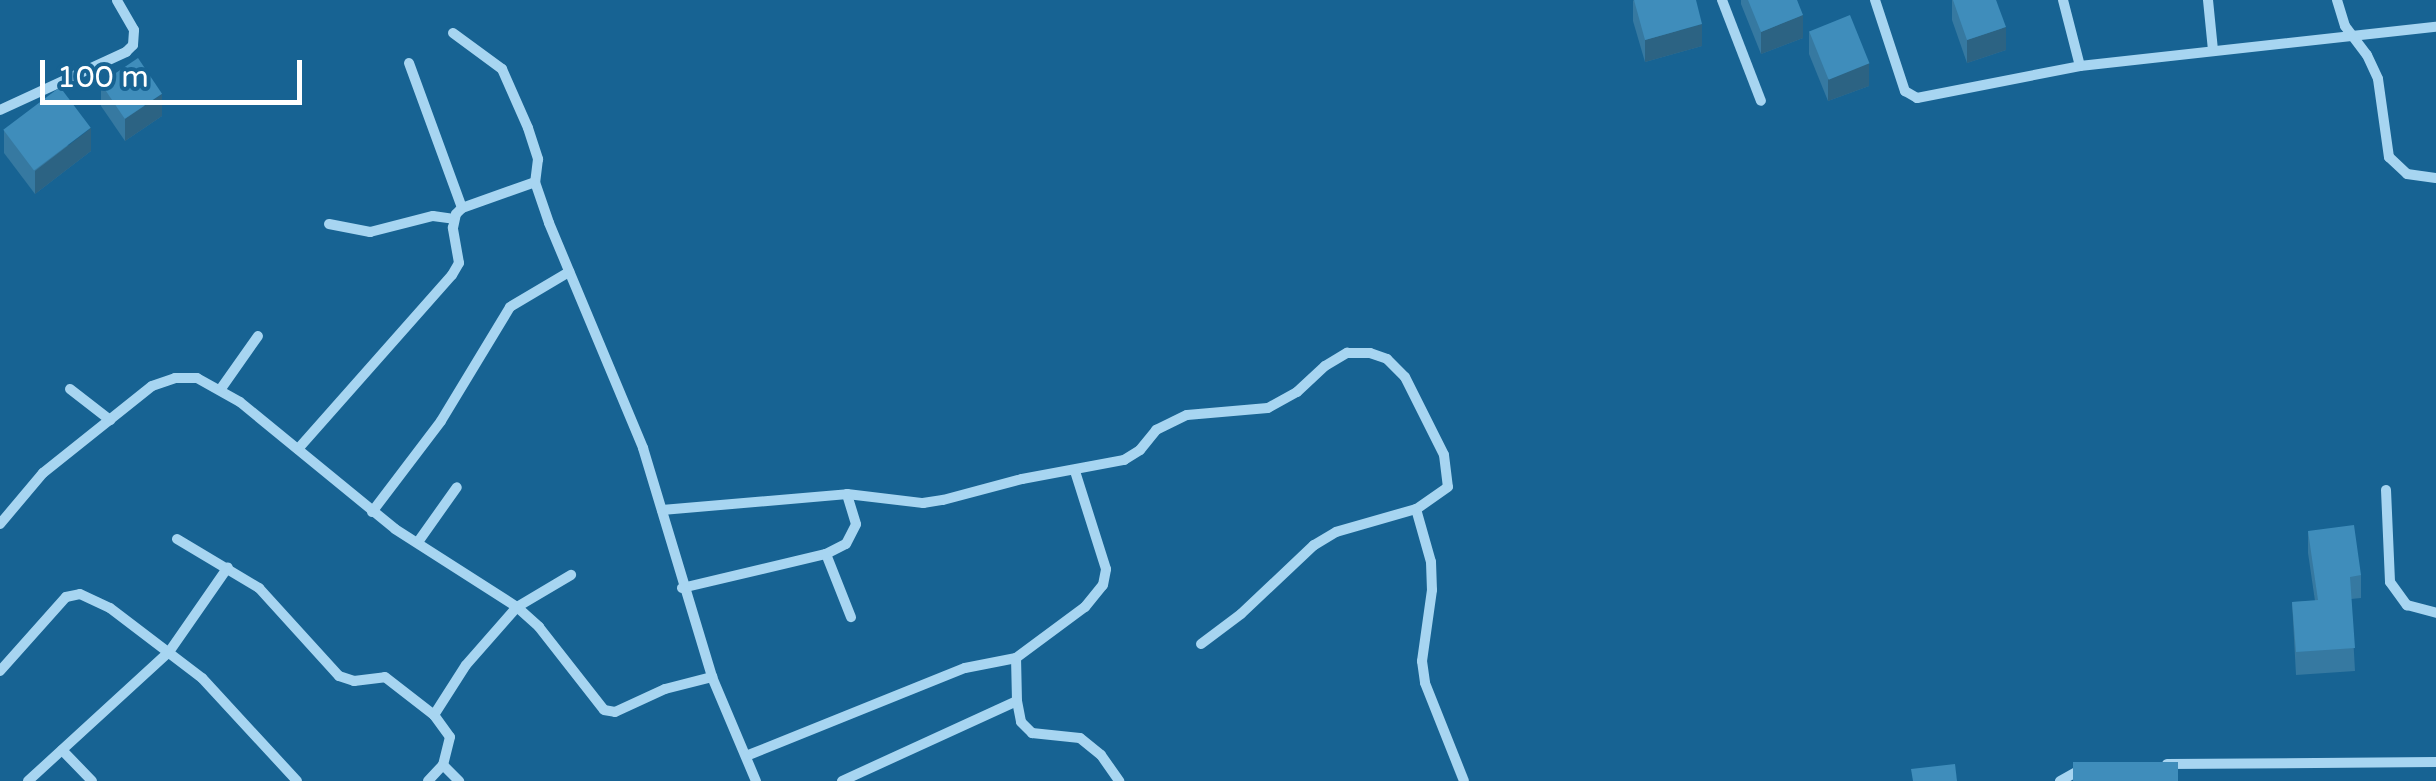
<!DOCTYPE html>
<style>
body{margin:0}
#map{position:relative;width:2436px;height:781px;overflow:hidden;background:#176393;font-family:"Varela Round",sans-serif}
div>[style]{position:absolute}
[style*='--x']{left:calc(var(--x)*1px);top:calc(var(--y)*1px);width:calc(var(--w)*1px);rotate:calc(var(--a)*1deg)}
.street>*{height:10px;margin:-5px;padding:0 5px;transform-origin:5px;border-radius:5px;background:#a7d5f1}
.wall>*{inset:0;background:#3679a1}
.shaded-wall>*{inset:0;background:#2c6383}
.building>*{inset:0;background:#3f8dbb;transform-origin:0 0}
span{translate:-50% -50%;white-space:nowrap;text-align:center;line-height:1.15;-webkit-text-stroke:8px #176393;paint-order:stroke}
.scale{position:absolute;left:40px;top:60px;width:262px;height:45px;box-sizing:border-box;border:5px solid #fff;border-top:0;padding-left:12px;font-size:30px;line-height:35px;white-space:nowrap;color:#fff;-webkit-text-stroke:8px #176393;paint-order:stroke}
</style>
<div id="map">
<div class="street">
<div style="--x:1722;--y:0;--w:108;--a:68.9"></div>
<div style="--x:1875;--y:0;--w:96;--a:71.8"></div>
<div style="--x:1905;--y:91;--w:14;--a:30"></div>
<div style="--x:1917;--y:98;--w:166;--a:-11.1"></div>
<div style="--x:2080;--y:66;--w:358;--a:-6.3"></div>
<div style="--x:2063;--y:0;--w:68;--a:75.6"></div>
<div style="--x:2208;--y:0;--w:50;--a:84.3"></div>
<div style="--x:2337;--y:0;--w:27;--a:73"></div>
<div style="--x:2345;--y:26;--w:36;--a:53"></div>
<div style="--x:2367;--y:55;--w:26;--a:65"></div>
<div style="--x:2378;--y:79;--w:79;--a:82"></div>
<div style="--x:2389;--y:157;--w:25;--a:43"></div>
<div style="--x:2407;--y:174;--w:29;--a:8"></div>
<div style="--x:453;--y:33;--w:61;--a:36.3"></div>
<div style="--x:502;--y:69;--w:64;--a:66.2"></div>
<div style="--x:528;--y:128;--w:33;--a:72"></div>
<div style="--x:538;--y:159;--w:23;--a:97"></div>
<div style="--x:535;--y:182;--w:43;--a:71.1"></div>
<div style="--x:549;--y:223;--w:244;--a:67.3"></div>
<div style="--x:643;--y:448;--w:239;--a:73.2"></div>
<div style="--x:712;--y:677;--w:113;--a:67.1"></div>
<div style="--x:409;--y:63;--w:154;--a:69.9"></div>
<div style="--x:0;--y:110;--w:139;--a:-24.7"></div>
<div style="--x:126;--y:52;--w:10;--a:-45"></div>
<div style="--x:133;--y:45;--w:15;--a:-86"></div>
<div style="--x:134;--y:30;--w:34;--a:-120"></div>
<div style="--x:329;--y:224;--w:42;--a:11"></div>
<div style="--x:370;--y:232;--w:65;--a:-14.3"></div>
<div style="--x:433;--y:216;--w:21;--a:8"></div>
<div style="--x:70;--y:389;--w:51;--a:37.8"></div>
<div style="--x:220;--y:390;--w:66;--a:-54.9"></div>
<div style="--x:298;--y:449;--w:232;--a:-48.5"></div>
<div style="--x:452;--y:275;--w:14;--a:-60"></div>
<div style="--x:459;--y:263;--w:36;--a:-100"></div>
<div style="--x:453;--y:228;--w:14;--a:-78"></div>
<div style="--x:456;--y:214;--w:8;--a:-45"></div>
<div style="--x:462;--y:208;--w:77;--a:-19.6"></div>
<div style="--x:2386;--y:490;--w:92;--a:87.5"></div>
<div style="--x:2390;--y:582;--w:29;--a:54"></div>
<div style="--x:2407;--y:605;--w:30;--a:15"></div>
<div style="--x:1416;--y:509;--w:55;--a:74.2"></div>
<div style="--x:1431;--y:562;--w:28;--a:88"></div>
<div style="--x:1432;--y:590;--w:72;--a:98"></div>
<div style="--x:1422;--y:661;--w:22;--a:82"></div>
<div style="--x:1425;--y:683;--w:105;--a:68.3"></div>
<div style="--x:662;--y:510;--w:186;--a:-4.9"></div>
<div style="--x:847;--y:494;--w:77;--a:6.8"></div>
<div style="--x:923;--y:503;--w:20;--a:-9"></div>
<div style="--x:943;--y:500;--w:82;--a:-14.9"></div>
<div style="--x:1022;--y:479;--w:104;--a:-10.6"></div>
<div style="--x:1124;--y:460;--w:19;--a:-32"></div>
<div style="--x:1140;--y:450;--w:26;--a:-51"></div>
<div style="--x:1156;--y:430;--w:34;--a:-26"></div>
<div style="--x:1187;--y:415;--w:81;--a:-4.9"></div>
<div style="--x:1268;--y:408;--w:33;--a:-29"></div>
<div style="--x:1297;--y:392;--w:38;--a:-43"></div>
<div style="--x:1325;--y:366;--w:26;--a:-31"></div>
<div style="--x:1347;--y:353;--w:23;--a:0"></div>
<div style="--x:1370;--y:353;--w:18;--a:19"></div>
<div style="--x:1387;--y:359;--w:25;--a:45"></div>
<div style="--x:1405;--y:377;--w:87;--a:63.4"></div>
<div style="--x:1444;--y:455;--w:32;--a:83"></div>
<div style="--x:1448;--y:487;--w:39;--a:145"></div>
<div style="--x:1416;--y:509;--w:83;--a:164"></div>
<div style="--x:1336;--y:532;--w:26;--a:149"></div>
<div style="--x:1314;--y:545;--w:100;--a:136.6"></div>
<div style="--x:1241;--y:614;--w:50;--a:143.1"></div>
<div style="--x:372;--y:512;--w:114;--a:-52.8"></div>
<div style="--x:441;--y:421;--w:133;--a:-58.8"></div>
<div style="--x:510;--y:307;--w:69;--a:-30.7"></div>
<div style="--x:0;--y:524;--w:67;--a:-49.9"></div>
<div style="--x:43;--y:473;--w:139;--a:-38.6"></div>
<div style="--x:152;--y:386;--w:24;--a:-19"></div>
<div style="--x:175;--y:378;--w:22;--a:0"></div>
<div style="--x:197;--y:378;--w:49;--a:29.2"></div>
<div style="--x:240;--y:402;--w:200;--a:39.3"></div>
<div style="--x:395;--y:529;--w:145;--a:32.6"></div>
<div style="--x:517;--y:607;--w:30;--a:42"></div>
<div style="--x:539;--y:627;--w:105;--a:51.9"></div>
<div style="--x:604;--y:710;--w:11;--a:10"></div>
<div style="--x:615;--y:712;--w:55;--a:-24.7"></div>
<div style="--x:665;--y:689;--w:49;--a:-14.3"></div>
<div style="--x:177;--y:539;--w:96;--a:30.9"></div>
<div style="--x:259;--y:588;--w:119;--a:47.7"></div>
<div style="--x:339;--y:676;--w:16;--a:18"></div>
<div style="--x:354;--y:681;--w:31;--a:-7"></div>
<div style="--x:385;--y:677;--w:62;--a:37.8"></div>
<div style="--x:434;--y:715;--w:27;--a:54"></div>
<div style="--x:450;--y:737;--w:29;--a:104"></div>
<div style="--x:443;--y:765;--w:23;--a:45"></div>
<div style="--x:418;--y:542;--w:67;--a:-54.7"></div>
<div style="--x:826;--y:554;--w:68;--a:68.4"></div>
<div style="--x:682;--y:588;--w:148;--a:-13.3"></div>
<div style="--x:826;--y:554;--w:22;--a:-27"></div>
<div style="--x:846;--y:544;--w:22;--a:-63"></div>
<div style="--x:856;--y:524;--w:31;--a:-107"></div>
<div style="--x:0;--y:671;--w:99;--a:-48.3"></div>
<div style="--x:66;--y:597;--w:14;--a:-12"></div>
<div style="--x:80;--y:594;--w:33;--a:25"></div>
<div style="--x:110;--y:608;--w:116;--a:37.3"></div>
<div style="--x:202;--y:678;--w:140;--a:47.3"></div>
<div style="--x:1017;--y:701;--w:21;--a:79"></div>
<div style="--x:1021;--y:722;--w:16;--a:45"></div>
<div style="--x:1032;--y:733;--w:48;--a:5.9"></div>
<div style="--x:1080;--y:738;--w:27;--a:39"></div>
<div style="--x:1101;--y:755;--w:32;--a:55"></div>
<div style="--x:434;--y:715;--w:59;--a:-57.4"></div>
<div style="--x:466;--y:665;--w:77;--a:-48.7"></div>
<div style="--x:517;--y:607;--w:63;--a:-30.7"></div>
<div style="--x:62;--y:750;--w:43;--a:45.9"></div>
<div style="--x:746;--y:756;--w:236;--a:-21.9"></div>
<div style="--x:965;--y:668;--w:52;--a:-11.1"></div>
<div style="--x:1016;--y:658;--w:86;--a:-36.5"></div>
<div style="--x:1085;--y:607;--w:28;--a:-51"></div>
<div style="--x:1103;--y:585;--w:16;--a:-79"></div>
<div style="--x:1106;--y:569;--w:103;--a:-107.6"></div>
<div style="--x:2167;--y:764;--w:269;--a:-0.4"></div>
<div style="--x:28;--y:781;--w:191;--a:-42.5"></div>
<div style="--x:169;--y:652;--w:103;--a:-55.2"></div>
<div style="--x:428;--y:781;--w:22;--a:-47"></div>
<div style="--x:842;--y:781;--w:192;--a:-24.6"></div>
<div style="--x:1017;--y:701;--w:43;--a:-91.3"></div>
<div style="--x:2060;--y:781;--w:29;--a:-29"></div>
</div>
<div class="wall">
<div style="clip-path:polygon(1633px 0,1702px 46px,1645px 62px,1633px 21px)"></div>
<div style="clip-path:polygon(1741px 0,1797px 0,1803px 38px,1761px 54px,1741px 4px)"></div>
<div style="clip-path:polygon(1952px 0,1996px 0,2006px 50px,1967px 63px,1952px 20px)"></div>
<div style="clip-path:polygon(1809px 31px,1869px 86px,1828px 101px,1809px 54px)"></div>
<div style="clip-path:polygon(101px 83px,162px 116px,125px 141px,101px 106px)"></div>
<div style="clip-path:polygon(4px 130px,91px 151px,35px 194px,4px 153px)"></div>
<div style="clip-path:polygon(2308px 531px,2361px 575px,2361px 598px,2351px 599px,2355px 671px,2296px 675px,2292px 602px,2315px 601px,2308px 553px)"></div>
</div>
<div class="shaded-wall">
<div style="clip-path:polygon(1803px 15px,1803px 38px,1761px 54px,1761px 32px)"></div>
<div style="clip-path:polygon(1702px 24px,1702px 46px,1645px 62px,1645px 40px)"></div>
<div style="clip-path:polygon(2006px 27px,2006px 50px,1967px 63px,1967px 40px)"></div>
<div style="clip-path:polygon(1869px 63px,1869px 86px,1828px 101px,1828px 79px)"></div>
<div style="clip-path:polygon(162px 94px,162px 116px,125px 141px,125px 119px)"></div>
<div style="clip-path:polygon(91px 128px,91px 151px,35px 194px,35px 171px)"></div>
</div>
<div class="building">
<div style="clip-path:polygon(1634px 0,1696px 0,1702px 24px,1645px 40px)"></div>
<div style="clip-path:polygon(1748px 0,1797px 0,1803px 15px,1761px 32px)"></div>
<div style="clip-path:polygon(1953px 0,1996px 0,2006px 27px,1967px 40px)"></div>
<div style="left:1850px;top:15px;width:52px;height:44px;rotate:68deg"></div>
<div style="left:138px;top:58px;width:43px;height:45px;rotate:56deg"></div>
<div style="left:60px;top:87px;width:51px;height:71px;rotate:53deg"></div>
<div style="clip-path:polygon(2354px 525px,2361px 575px,2350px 577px,2355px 648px,2296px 652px,2292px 602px,2318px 600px,2308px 531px)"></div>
<div style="left:2178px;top:762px;width:19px;height:105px;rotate:90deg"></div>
<div style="clip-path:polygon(1955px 764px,1957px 781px,1913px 781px,1911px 769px)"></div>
</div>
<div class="scale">100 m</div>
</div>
